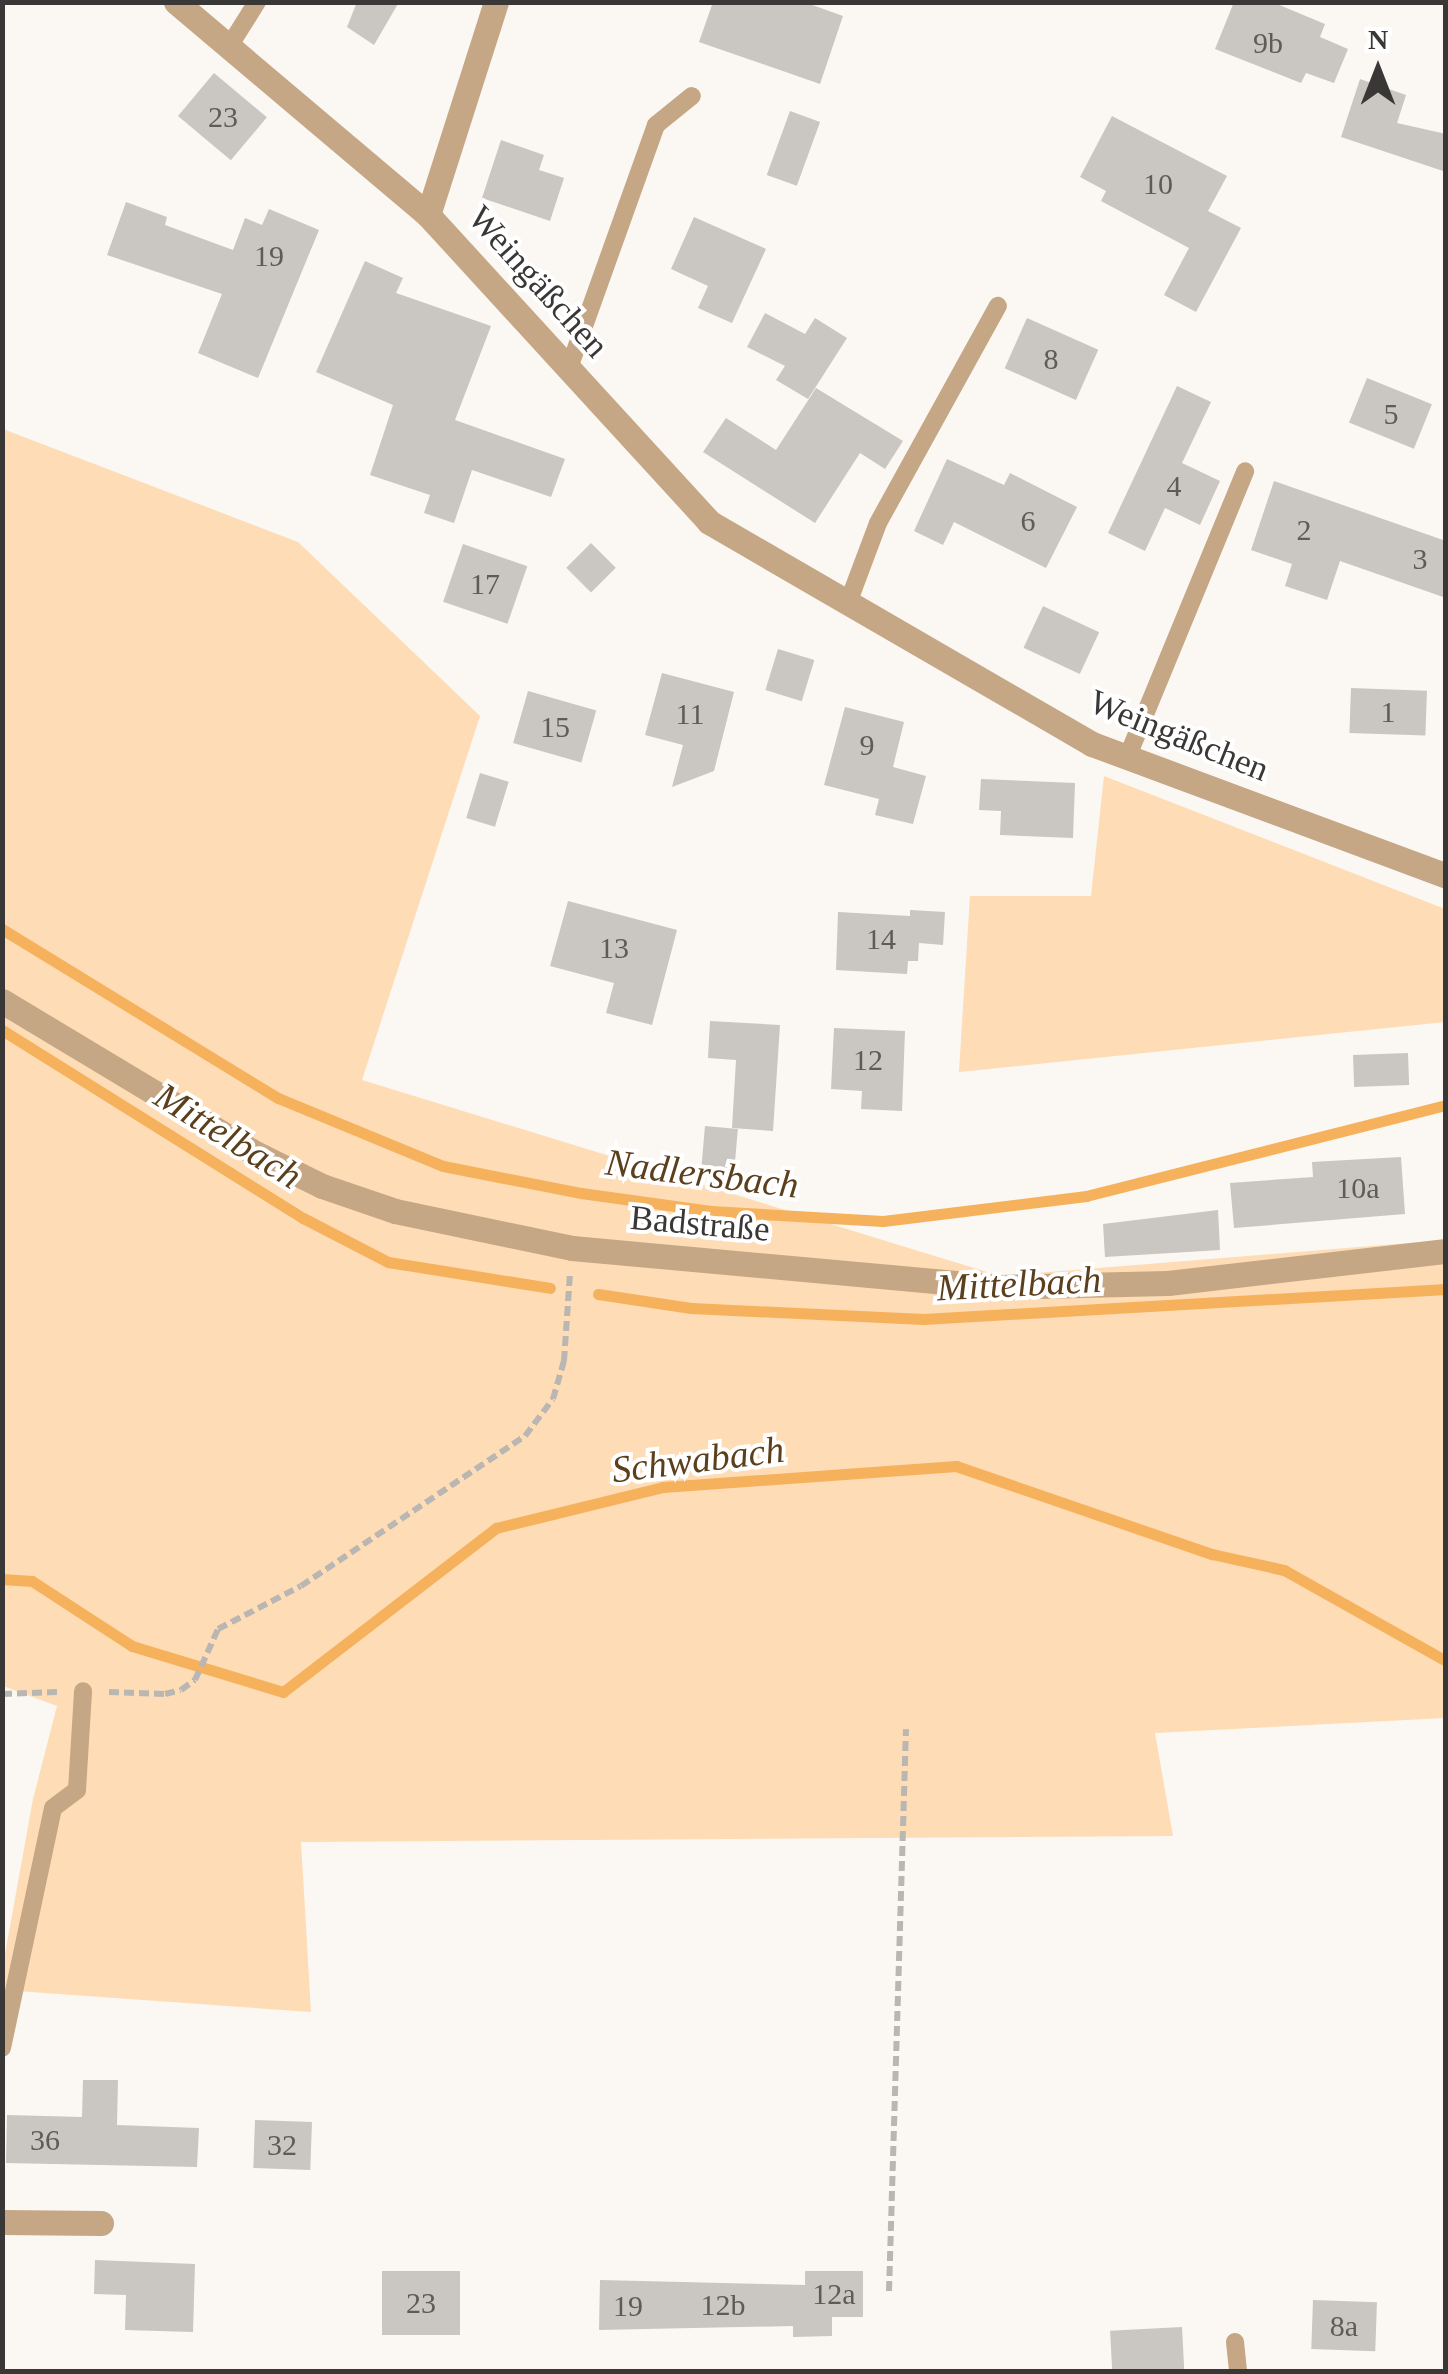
<!DOCTYPE html>
<meta charset="utf-8">
<style>
body{margin:0}
#map{position:relative;width:1448px;height:2374px;overflow:hidden;background:#fbf7f2;font-family:Georgia,serif}
div>[style]{position:absolute}
[style*='--x']{left:calc(var(--x)*1px);top:calc(var(--y)*1px);width:calc(var(--w)*1px);rotate:calc(var(--a)*1deg)}
.green>*{inset:0;background:#fedcb5}
.stream>*{height:11px;margin:-5.5px;padding:0 5.5px;transform-origin:5.5px;border-radius:5.5px;background:#f6b15c}
.building>*{inset:0;background:#cac6c1;transform-origin:0 0}
.path>*{height:6px;margin-top:-3px;transform-origin:0;background:repeating-linear-gradient(90deg,#bab6b2 0 10px,transparent 0 15px)}
.lane>*{height:18px;margin:-9px;padding:0 9px;transform-origin:9px;border-radius:9px;background:#c5a685}
.street>*{height:25px;margin:-12.5px;padding:0 12.5px;transform-origin:12.5px;border-radius:12.5px;background:#c5a685}
span{translate:-50% -50%;white-space:nowrap;text-align:center;line-height:1.15;-webkit-text-stroke:8px #fff;paint-order:stroke}
.number-label{font-size:30px;color:#5e5c59}
.number-label span{-webkit-text-stroke-width:0}
.street-label{font-size:35px;color:#3a3836}
.water-label{font-size:38px;color:#5c401d;font-style:italic}
.frame{position:absolute;inset:0;border:5px solid #3a3836;pointer-events:none}
.north{position:absolute;left:1328px;top:20px;width:100px;height:100px;-webkit-text-stroke:8px #fff;paint-order:stroke;rotate:0deg;font-size:28px;font-weight:700;line-height:40px;text-align:center;color:#3a3836}
.north::after{content:'';display:block;margin:auto;width:35px;height:45px;background:#3a3836;clip-path:polygon(50% 0,100% 100%,50% 72%,0 100%)}
</style>
<div id="map">
<div class="green">
<div style="clip-path:polygon(3px 429px,298px 542px,480px 716px,362px 1080px,1000px 1276px,1445px 1240px,1445px 1718px,1155px 1733px,1173px 1836px,301px 1842px,311px 2012px,3px 1990px,3px 1965px,33px 1799px,57px 1706px,3px 1686px)"></div>
<div style="clip-path:polygon(1104px 776px,1445px 909px,1445px 1022px,959px 1072px,970px 896px,1091px 896px)"></div>
</div>
<div class="stream">
<div style="--x:2;--y:929;--w:324;--a:31.5"></div>
<div style="--x:278;--y:1098;--w:178;--a:22.4"></div>
<div style="--x:443;--y:1166;--w:141;--a:11.1"></div>
<div style="--x:581;--y:1193;--w:131;--a:7.9"></div>
<div style="--x:711;--y:1211;--w:172;--a:3.3"></div>
<div style="--x:883;--y:1221;--w:205;--a:-7"></div>
<div style="--x:1086;--y:1196;--w:371;--a:-14.2"></div>
<div style="--x:2;--y:1030;--w:355;--a:32"></div>
<div style="--x:303;--y:1218;--w:96;--a:27.4"></div>
<div style="--x:388;--y:1262;--w:164;--a:9.1"></div>
<div style="--x:598;--y:1294;--w:94;--a:8.6"></div>
<div style="--x:691;--y:1308;--w:232;--a:2.7"></div>
<div style="--x:923;--y:1319;--w:524;--a:-3.28"></div>
<div style="--x:2;--y:1579;--w:30;--a:4"></div>
<div style="--x:32;--y:1581;--w:119;--a:33"></div>
<div style="--x:132;--y:1646;--w:158;--a:16.9"></div>
<div style="--x:283;--y:1692;--w:269;--a:-37.6"></div>
<div style="--x:496;--y:1528;--w:172;--a:-13.8"></div>
<div style="--x:663;--y:1487;--w:294;--a:-4.1"></div>
<div style="--x:956;--y:1466;--w:271;--a:19"></div>
<div style="--x:1212;--y:1554;--w:74;--a:12.5"></div>
<div style="--x:1284;--y:1570;--w:186;--a:29.3"></div>
</div>
<div class="building">
<div style="clip-path:polygon(357px 2px,399px 2px,374px 45px,347px 27px)"></div>
<div style="clip-path:polygon(713px 2px,804px 2px,843px 16px,820px 84px,699px 42px)"></div>
<div style="clip-path:polygon(1234px 2px,1272px 2px,1325px 24px,1320px 37px,1348px 49px,1334px 83px,1306px 73px,1301px 83px,1215px 49px)"></div>
<div style="left:214px;top:73px;width:69px;height:56px;rotate:40deg"></div>
<div style="clip-path:polygon(1360px 79px,1406px 95px,1397px 123px,1446px 134px,1446px 172px,1341px 137px)"></div>
<div style="left:790px;top:111px;width:32px;height:68px;rotate:20deg"></div>
<div style="clip-path:polygon(1112px 116px,1227px 176px,1208px 211px,1241px 228px,1196px 312px,1164px 295px,1189px 248px,1101px 201px,1106px 191px,1080px 177px)"></div>
<div style="clip-path:polygon(501px 140px,544px 155px,539px 170px,564px 178px,550px 221px,482px 198px)"></div>
<div style="clip-path:polygon(126px 202px,167px 217px,165px 225px,233px 250px,245px 218px,262px 225px,269px 209px,319px 230px,258px 378px,198px 353px,222px 294px,107px 255px)"></div>
<div style="clip-path:polygon(694px 217px,766px 249px,732px 323px,698px 308px,708px 286px,671px 269px)"></div>
<div style="clip-path:polygon(365px 261px,403px 278px,396px 293px,491px 326px,455px 420px,565px 459px,551px 497px,472px 470px,454px 523px,424px 513px,430px 495px,370px 475px,393px 405px,316px 372px)"></div>
<div style="clip-path:polygon(765px 313px,805px 334px,815px 318px,847px 338px,808px 399px,776px 380px,785px 366px,747px 347px)"></div>
<div style="left:1027px;top:318px;width:78px;height:55px;rotate:24deg"></div>
<div style="left:1367px;top:378px;width:70px;height:48px;rotate:22deg"></div>
<div style="clip-path:polygon(1177px 386px,1211px 402px,1182px 463px,1220px 481px,1200px 525px,1165px 508px,1145px 551px,1108px 533px)"></div>
<div style="clip-path:polygon(816px 388px,903px 441px,885px 469px,860px 453px,815px 523px,703px 452px,726px 418px,776px 450px)"></div>
<div style="clip-path:polygon(947px 459px,1004px 485px,1010px 473px,1077px 507px,1046px 568px,954px 522px,943px 545px,914px 531px)"></div>
<div style="clip-path:polygon(1274px 481px,1446px 541px,1446px 598px,1340px 561px,1327px 600px,1285px 586px,1292px 564px,1251px 550px)"></div>
<div style="left:591px;top:543px;width:35px;height:35px;rotate:45deg"></div>
<div style="left:463px;top:544px;width:68px;height:61px;rotate:19deg"></div>
<div style="left:1043px;top:606px;width:62px;height:46px;rotate:25deg"></div>
<div style="left:778px;top:649px;width:38px;height:43px;rotate:17deg"></div>
<div style="clip-path:polygon(662px 673px,734px 692px,714px 771px,672px 787px,683px 745px,645px 735px)"></div>
<div style="left:1351px;top:688px;width:76px;height:45px;rotate:2deg"></div>
<div style="left:528px;top:691px;width:71px;height:54px;rotate:16deg"></div>
<div style="clip-path:polygon(845px 707px,904px 722px,893px 767px,926px 776px,913px 824px,875px 815px,879px 799px,824px 785px)"></div>
<div style="left:480px;top:773px;width:30px;height:47px;rotate:17deg"></div>
<div style="clip-path:polygon(981px 779px,1075px 783px,1073px 838px,1000px 835px,1001px 811px,979px 810px)"></div>
<div style="clip-path:polygon(568px 901px,677px 930px,652px 1025px,606px 1013px,614px 983px,550px 966px)"></div>
<div style="clip-path:polygon(910px 910px,945px 912px,943px 945px,919px 943px,918px 961px,908px 961px,907px 974px,836px 970px,838px 912px,910px 916px)"></div>
<div style="clip-path:polygon(710px 1021px,780px 1025px,773px 1131px,732px 1128px,736px 1060px,708px 1058px)"></div>
<div style="clip-path:polygon(834px 1028px,905px 1031px,902px 1111px,861px 1109px,862px 1091px,831px 1089px)"></div>
<div style="left:1408px;top:1053px;width:32px;height:55px;rotate:88deg"></div>
<div style="left:705px;top:1126px;width:33px;height:50px;rotate:5deg"></div>
<div style="clip-path:polygon(1401px 1157px,1405px 1214px,1234px 1228px,1230px 1183px,1313px 1177px,1312px 1162px)"></div>
<div style="clip-path:polygon(1218px 1210px,1220px 1250px,1105px 1257px,1103px 1224px)"></div>
<div style="clip-path:polygon(83px 2080px,118px 2080px,117px 2125px,199px 2128px,197px 2167px,6px 2163px,7px 2115px,82px 2117px)"></div>
<div style="left:255px;top:2120px;width:57px;height:48px;rotate:2deg"></div>
<div style="clip-path:polygon(95px 2260px,195px 2264px,193px 2332px,125px 2330px,126px 2295px,94px 2294px)"></div>
<div style="left:382px;top:2271px;width:78px;height:64px"></div>
<div style="clip-path:polygon(805px 2271px,863px 2271px,863px 2317px,832px 2317px,832px 2336px,793px 2337px,793px 2326px,599px 2330px,600px 2280px,805px 2285px)"></div>
<div style="left:1313px;top:2300px;width:64px;height:49px;rotate:2deg"></div>
<div style="left:1182px;top:2327px;width:45px;height:72px;rotate:87deg"></div>
</div>
<div class="path">
<div style="--x:109;--y:1692;--w:56;--a:2"></div>
<div style="--x:165;--y:1694;--w:16;--a:-14"></div>
<div style="--x:181;--y:1690;--w:17;--a:-36"></div>
<div style="--x:195;--y:1680;--w:56;--a:-65.7"></div>
<div style="--x:218;--y:1629;--w:93;--a:-27.4"></div>
<div style="--x:301;--y:1586;--w:270;--a:-33.8"></div>
<div style="--x:525;--y:1436;--w:46;--a:-52.9"></div>
<div style="--x:553;--y:1399;--w:40;--a:-74"></div>
<div style="--x:564;--y:1361;--w:87;--a:-86.1"></div>
<div style="--x:2;--y:1694;--w:55;--a:-2.1"></div>
<div style="--x:889;--y:2291;--w:562;--a:-88.27"></div>
</div>
<div class="lane">
<div style="--x:230;--y:45;--w:51;--a:-57.9"></div>
<div style="--x:569;--y:368;--w:258;--a:-70.3"></div>
<div style="--x:656;--y:125;--w:46;--a:-38.9"></div>
<div style="--x:848;--y:603;--w:85;--a:-69.4"></div>
<div style="--x:878;--y:523;--w:248;--a:-61.1"></div>
<div style="--x:1127;--y:758;--w:310;--a:-67.6"></div>
<div style="--x:2;--y:2048;--w:245;--a:-78"></div>
<div style="--x:53;--y:1808;--w:30;--a:-37"></div>
<div style="--x:77;--y:1790;--w:99;--a:-86.5"></div>
<div style="--x:1235;--y:2342;--w:30;--a:84"></div>
</div>
<div class="street">
<div style="--x:176;--y:2;--w:330;--a:40.2"></div>
<div style="--x:428;--y:215;--w:416;--a:47.5"></div>
<div style="--x:709;--y:522;--w:443;--a:30.1"></div>
<div style="--x:1092;--y:744;--w:378;--a:20.4"></div>
<div style="--x:428;--y:215;--w:224;--a:-72.3"></div>
<div style="--x:2;--y:1001;--w:295;--a:31"></div>
<div style="--x:255;--y:1153;--w:75;--a:26.2"></div>
<div style="--x:322;--y:1186;--w:77;--a:18.9"></div>
<div style="--x:395;--y:1211;--w:181;--a:11.8"></div>
<div style="--x:572;--y:1248;--w:430;--a:5.2"></div>
<div style="--x:1000;--y:1287;--w:168;--a:-1.4"></div>
<div style="--x:1168;--y:1283;--w:280;--a:-6.6"></div>
<div style="--x:2;--y:2222;--w:99;--a:0.6"></div>
</div>
<div class="number-label">
<span style="left:1268px;top:43px">9b</span>
<span style="left:223px;top:117px">23</span>
<span style="left:1158px;top:184px">10</span>
<span style="left:269px;top:256px">19</span>
<span style="left:1051px;top:359px">8</span>
<span style="left:1391px;top:414px">5</span>
<span style="left:1174px;top:486px">4</span>
<span style="left:1028px;top:521px">6</span>
<span style="left:1304px;top:530px">2</span>
<span style="left:1420px;top:559px">3</span>
<span style="left:485px;top:584px">17</span>
<span style="left:1388px;top:712px">1</span>
<span style="left:690px;top:714px">11</span>
<span style="left:555px;top:727px">15</span>
<span style="left:867px;top:745px">9</span>
<span style="left:881px;top:939px">14</span>
<span style="left:614px;top:948px">13</span>
<span style="left:868px;top:1060px">12</span>
<span style="left:1358px;top:1188px">10a</span>
<span style="left:45px;top:2140px">36</span>
<span style="left:282px;top:2145px">32</span>
<span style="left:834px;top:2294px">12a</span>
<span style="left:421px;top:2303px">23</span>
<span style="left:723px;top:2305px">12b</span>
<span style="left:628px;top:2306px">19</span>
<span style="left:1344px;top:2326px">8a</span>
</div>
<div class="street-label">
<span style="left:538px;top:282px;rotate:48deg">Weingäßchen</span>
<span style="left:1179px;top:736px;rotate:22deg">Weingäßchen</span>
<span style="left:700px;top:1224px;rotate:5deg">Badstraße</span>
</div>
<div class="water-label">
<span style="left:228px;top:1136px;rotate:32deg">Mittelbach</span>
<span style="left:702px;top:1174px;rotate:7deg">Nadlersbach</span>
<span style="left:1019px;top:1284px;rotate:-3deg">Mittelbach</span>
<span style="left:698px;top:1460px;rotate:-7deg">Schwabach</span>
</div>
<div class="frame"></div>
<div class="north">N</div>
</div>
